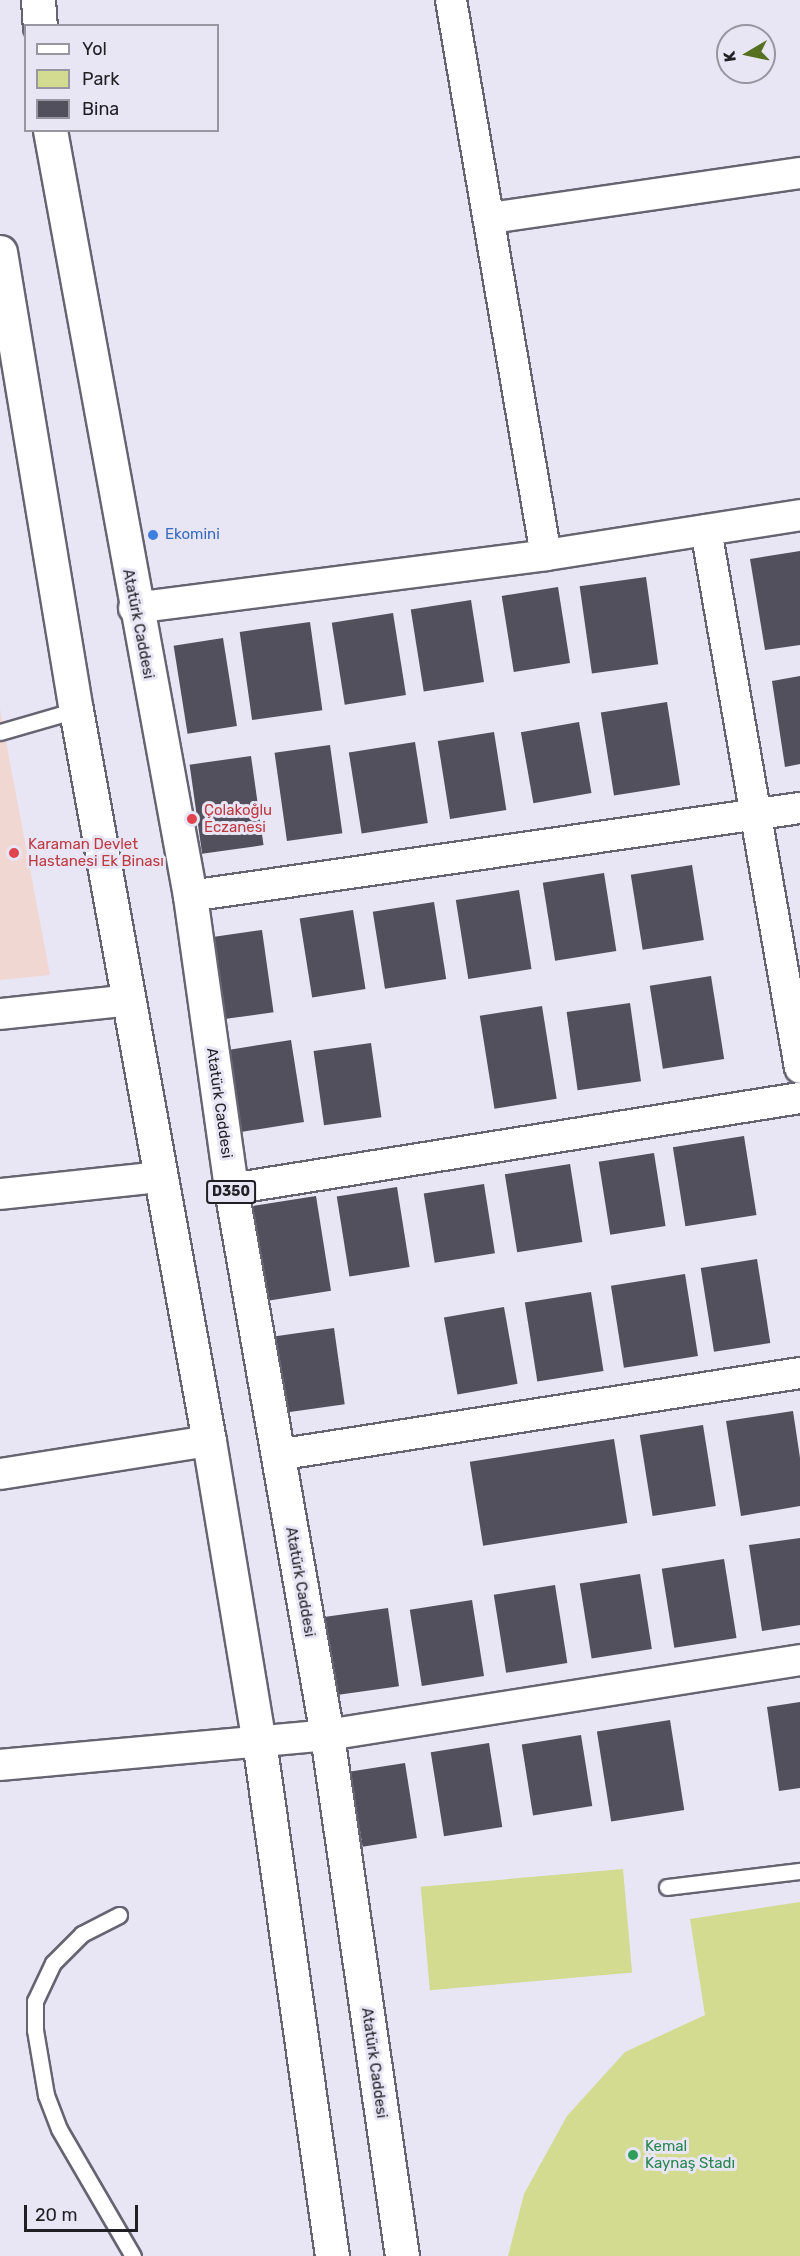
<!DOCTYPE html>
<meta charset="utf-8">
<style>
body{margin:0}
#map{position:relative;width:800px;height:2256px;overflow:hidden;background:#e8e5f5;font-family:Rubik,sans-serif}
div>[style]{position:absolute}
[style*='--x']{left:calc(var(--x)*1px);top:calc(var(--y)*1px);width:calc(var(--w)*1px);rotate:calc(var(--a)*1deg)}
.medical>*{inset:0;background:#f1d7d2}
.green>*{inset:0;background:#d3db90;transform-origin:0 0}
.building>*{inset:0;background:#52505d;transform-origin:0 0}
.roads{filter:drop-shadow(2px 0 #676472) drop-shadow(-2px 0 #676472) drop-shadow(0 2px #676472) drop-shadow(0 -2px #676472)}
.lane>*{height:15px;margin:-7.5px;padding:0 7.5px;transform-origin:7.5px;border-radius:7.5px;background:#fff}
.street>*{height:30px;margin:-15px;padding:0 15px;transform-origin:15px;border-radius:15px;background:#fff}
.highway>*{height:33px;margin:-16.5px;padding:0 16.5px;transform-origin:16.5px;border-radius:16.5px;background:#fff}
.dots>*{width:16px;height:16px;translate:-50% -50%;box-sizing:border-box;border:3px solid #e8e5f5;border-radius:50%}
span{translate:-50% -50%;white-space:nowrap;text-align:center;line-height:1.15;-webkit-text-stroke:6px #e8e5f5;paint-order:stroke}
.shield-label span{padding:2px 4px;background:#e8e5f5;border:2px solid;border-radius:4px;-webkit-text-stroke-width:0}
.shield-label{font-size:14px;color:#201f24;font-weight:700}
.shop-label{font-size:15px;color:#366cbe}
.left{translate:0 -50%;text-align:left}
.street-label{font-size:15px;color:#201f24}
.health-label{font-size:15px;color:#be3a42}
.leisure-label{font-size:15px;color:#27864d}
.legend{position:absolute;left:24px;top:24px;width:195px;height:108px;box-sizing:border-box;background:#e8e5f5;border:2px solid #9896a1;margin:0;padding:8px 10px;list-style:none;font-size:18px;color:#201f24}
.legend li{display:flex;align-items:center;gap:12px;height:30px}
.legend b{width:30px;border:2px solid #9896a1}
.north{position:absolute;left:716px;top:24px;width:60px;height:60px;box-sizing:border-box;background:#e8e5f5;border:2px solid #9896a1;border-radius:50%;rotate:261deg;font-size:16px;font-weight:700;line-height:24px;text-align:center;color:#201f24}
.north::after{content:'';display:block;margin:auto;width:21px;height:27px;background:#567022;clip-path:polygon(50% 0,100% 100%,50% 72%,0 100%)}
.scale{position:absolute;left:24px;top:2205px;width:114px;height:27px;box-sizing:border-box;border:3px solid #201f24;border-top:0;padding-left:8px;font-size:18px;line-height:21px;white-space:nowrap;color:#201f24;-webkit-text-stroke:4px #e8e5f5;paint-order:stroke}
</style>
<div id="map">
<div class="medical">
<div style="clip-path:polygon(0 709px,50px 975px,0 980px)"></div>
</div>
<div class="green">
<div style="left:623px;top:1869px;width:104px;height:203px;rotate:85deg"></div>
<div style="clip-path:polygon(800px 1902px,800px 2256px,508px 2256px,524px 2194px,567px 2116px,625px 2052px,705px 2015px,690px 1919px)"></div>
</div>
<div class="building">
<div style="clip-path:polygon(800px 551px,800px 645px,765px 650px,750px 559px)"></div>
<div style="left:646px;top:577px;width:88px;height:67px;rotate:82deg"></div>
<div style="left:558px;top:587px;width:77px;height:57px;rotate:81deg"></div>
<div style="left:471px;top:600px;width:83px;height:61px;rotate:81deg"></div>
<div style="left:393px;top:613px;width:83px;height:62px;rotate:81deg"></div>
<div style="left:310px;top:622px;width:89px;height:71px;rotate:82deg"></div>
<div style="left:223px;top:638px;width:89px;height:50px;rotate:81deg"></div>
<div style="clip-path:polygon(800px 676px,800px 764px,785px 767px,772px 681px)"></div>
<div style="left:667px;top:702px;width:84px;height:67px;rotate:81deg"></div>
<div style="left:579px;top:722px;width:72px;height:59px;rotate:80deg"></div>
<div style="left:494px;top:732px;width:79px;height:57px;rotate:81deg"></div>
<div style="left:415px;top:742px;width:82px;height:67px;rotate:81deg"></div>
<div style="left:330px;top:745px;width:89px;height:56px;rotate:82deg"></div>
<div style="left:251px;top:756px;width:90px;height:62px;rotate:82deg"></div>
<div style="left:692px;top:865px;width:76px;height:62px;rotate:81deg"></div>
<div style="left:604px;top:873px;width:79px;height:62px;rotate:81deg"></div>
<div style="left:519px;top:890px;width:80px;height:64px;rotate:81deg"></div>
<div style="left:434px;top:902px;width:78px;height:62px;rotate:81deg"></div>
<div style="left:353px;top:910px;width:80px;height:54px;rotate:81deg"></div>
<div style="left:262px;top:930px;width:83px;height:55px;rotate:82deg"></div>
<div style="left:711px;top:976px;width:84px;height:62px;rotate:81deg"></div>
<div style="left:630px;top:1003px;width:79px;height:64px;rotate:82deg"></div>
<div style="left:542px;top:1006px;width:94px;height:63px;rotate:81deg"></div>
<div style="left:291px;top:1040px;width:83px;height:67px;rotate:81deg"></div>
<div style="left:371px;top:1043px;width:75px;height:58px;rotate:82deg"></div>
<div style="left:744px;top:1136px;width:80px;height:72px;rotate:81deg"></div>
<div style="left:654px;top:1153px;width:74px;height:56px;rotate:81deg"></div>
<div style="left:570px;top:1164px;width:79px;height:66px;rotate:81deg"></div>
<div style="left:484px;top:1184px;width:70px;height:61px;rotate:81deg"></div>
<div style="left:397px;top:1187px;width:81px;height:61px;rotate:81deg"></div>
<div style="left:316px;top:1196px;width:96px;height:64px;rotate:81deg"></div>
<div style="left:757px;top:1259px;width:85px;height:57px;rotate:81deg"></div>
<div style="left:685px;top:1274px;width:83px;height:75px;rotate:81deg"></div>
<div style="left:591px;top:1292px;width:80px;height:67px;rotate:81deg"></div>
<div style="left:504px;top:1307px;width:78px;height:61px;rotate:80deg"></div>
<div style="left:334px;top:1328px;width:77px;height:59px;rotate:82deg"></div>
<div style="clip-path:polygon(793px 1411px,800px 1458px,800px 1506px,741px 1516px,726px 1421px)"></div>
<div style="left:703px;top:1425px;width:82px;height:64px;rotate:81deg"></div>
<div style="left:614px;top:1439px;width:85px;height:146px;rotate:81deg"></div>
<div style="clip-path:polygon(800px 1538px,800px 1625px,762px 1631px,749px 1545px)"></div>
<div style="left:724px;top:1559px;width:80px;height:63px;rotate:81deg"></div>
<div style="left:640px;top:1574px;width:76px;height:61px;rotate:81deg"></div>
<div style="left:555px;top:1585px;width:79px;height:62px;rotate:81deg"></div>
<div style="left:472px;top:1600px;width:77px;height:63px;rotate:81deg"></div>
<div style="left:388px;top:1608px;width:79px;height:68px;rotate:82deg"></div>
<div style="clip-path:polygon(800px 1702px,800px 1788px,779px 1791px,767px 1707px)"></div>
<div style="left:670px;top:1720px;width:91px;height:74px;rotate:81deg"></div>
<div style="left:581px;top:1735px;width:72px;height:60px;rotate:81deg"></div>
<div style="left:489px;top:1743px;width:85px;height:59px;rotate:81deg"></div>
<div style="left:405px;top:1763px;width:76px;height:55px;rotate:81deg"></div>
</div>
<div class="roads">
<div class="lane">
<div style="--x:0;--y:732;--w:79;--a:-16.1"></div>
<div style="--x:667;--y:1887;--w:134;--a:-6.9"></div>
<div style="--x:119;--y:1915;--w:42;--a:152.8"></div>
<div style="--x:82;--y:1934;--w:41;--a:135"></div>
<div style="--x:53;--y:1963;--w:42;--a:115.3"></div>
<div style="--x:35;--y:2001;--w:29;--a:90"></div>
<div style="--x:35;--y:2030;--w:66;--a:80.4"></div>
<div style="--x:46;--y:2095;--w:36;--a:69"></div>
<div style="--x:59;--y:2129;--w:147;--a:59.8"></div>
</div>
<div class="street">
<div style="--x:451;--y:0;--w:563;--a:80.29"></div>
<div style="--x:491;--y:218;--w:312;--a:-8.3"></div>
<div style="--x:706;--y:530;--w:546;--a:80.09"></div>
<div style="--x:134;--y:608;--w:415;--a:-7.3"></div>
<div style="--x:546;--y:555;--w:257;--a:-8.9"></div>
<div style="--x:190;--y:896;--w:616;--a:-8.21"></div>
<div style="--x:0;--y:1014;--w:131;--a:-6.1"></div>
<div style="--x:231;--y:1189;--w:576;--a:-9.09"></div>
<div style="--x:0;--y:1194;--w:161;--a:-6.1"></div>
<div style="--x:277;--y:1455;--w:529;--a:-8.91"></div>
<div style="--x:0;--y:1474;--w:212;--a:-9"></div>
<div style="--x:0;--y:1765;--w:328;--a:-5.2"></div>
<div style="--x:327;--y:1735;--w:479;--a:-9"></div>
</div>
<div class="highway">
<div style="--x:38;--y:0;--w:26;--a:86"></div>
<div style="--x:50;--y:130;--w:779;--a:79.64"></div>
<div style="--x:190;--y:896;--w:296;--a:82"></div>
<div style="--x:231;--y:1189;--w:554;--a:80.03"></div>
<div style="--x:327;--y:1735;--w:526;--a:81.81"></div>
<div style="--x:0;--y:252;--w:464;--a:80.6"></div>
<div style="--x:76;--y:710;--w:743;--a:79.69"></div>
<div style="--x:209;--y:1441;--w:311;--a:80.6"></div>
<div style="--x:260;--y:1748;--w:513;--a:81.93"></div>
</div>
</div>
<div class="dots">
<div style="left:153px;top:535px;background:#3f7fe0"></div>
<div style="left:192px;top:819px;background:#e0444e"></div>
<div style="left:14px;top:853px;background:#e0444e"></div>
<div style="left:633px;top:2155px;background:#2e9e5b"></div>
</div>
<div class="shield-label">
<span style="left:231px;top:1192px">D350</span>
</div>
<div class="shop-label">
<span class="left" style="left:165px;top:535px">Ekomini</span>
</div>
<div class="street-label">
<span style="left:138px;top:624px;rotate:79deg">Atatürk Caddesi</span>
<span style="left:219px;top:1103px;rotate:82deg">Atatürk Caddesi</span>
<span style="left:300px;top:1582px;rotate:80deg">Atatürk Caddesi</span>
<span style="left:374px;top:2063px;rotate:82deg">Atatürk Caddesi</span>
</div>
<div class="health-label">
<span class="left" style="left:204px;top:819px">Çolakoğlu<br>Eczanesi</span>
<span class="left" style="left:28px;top:853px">Karaman Devlet<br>Hastanesi Ek Binası</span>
</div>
<div class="leisure-label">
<span class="left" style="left:645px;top:2155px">Kemal<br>Kaynaş Stadı</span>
</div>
<ul class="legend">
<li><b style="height:8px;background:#fff"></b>Yol</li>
<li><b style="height:16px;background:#d3db90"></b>Park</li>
<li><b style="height:16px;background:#52505d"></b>Bina</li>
</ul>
<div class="north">K</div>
<div class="scale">20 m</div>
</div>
